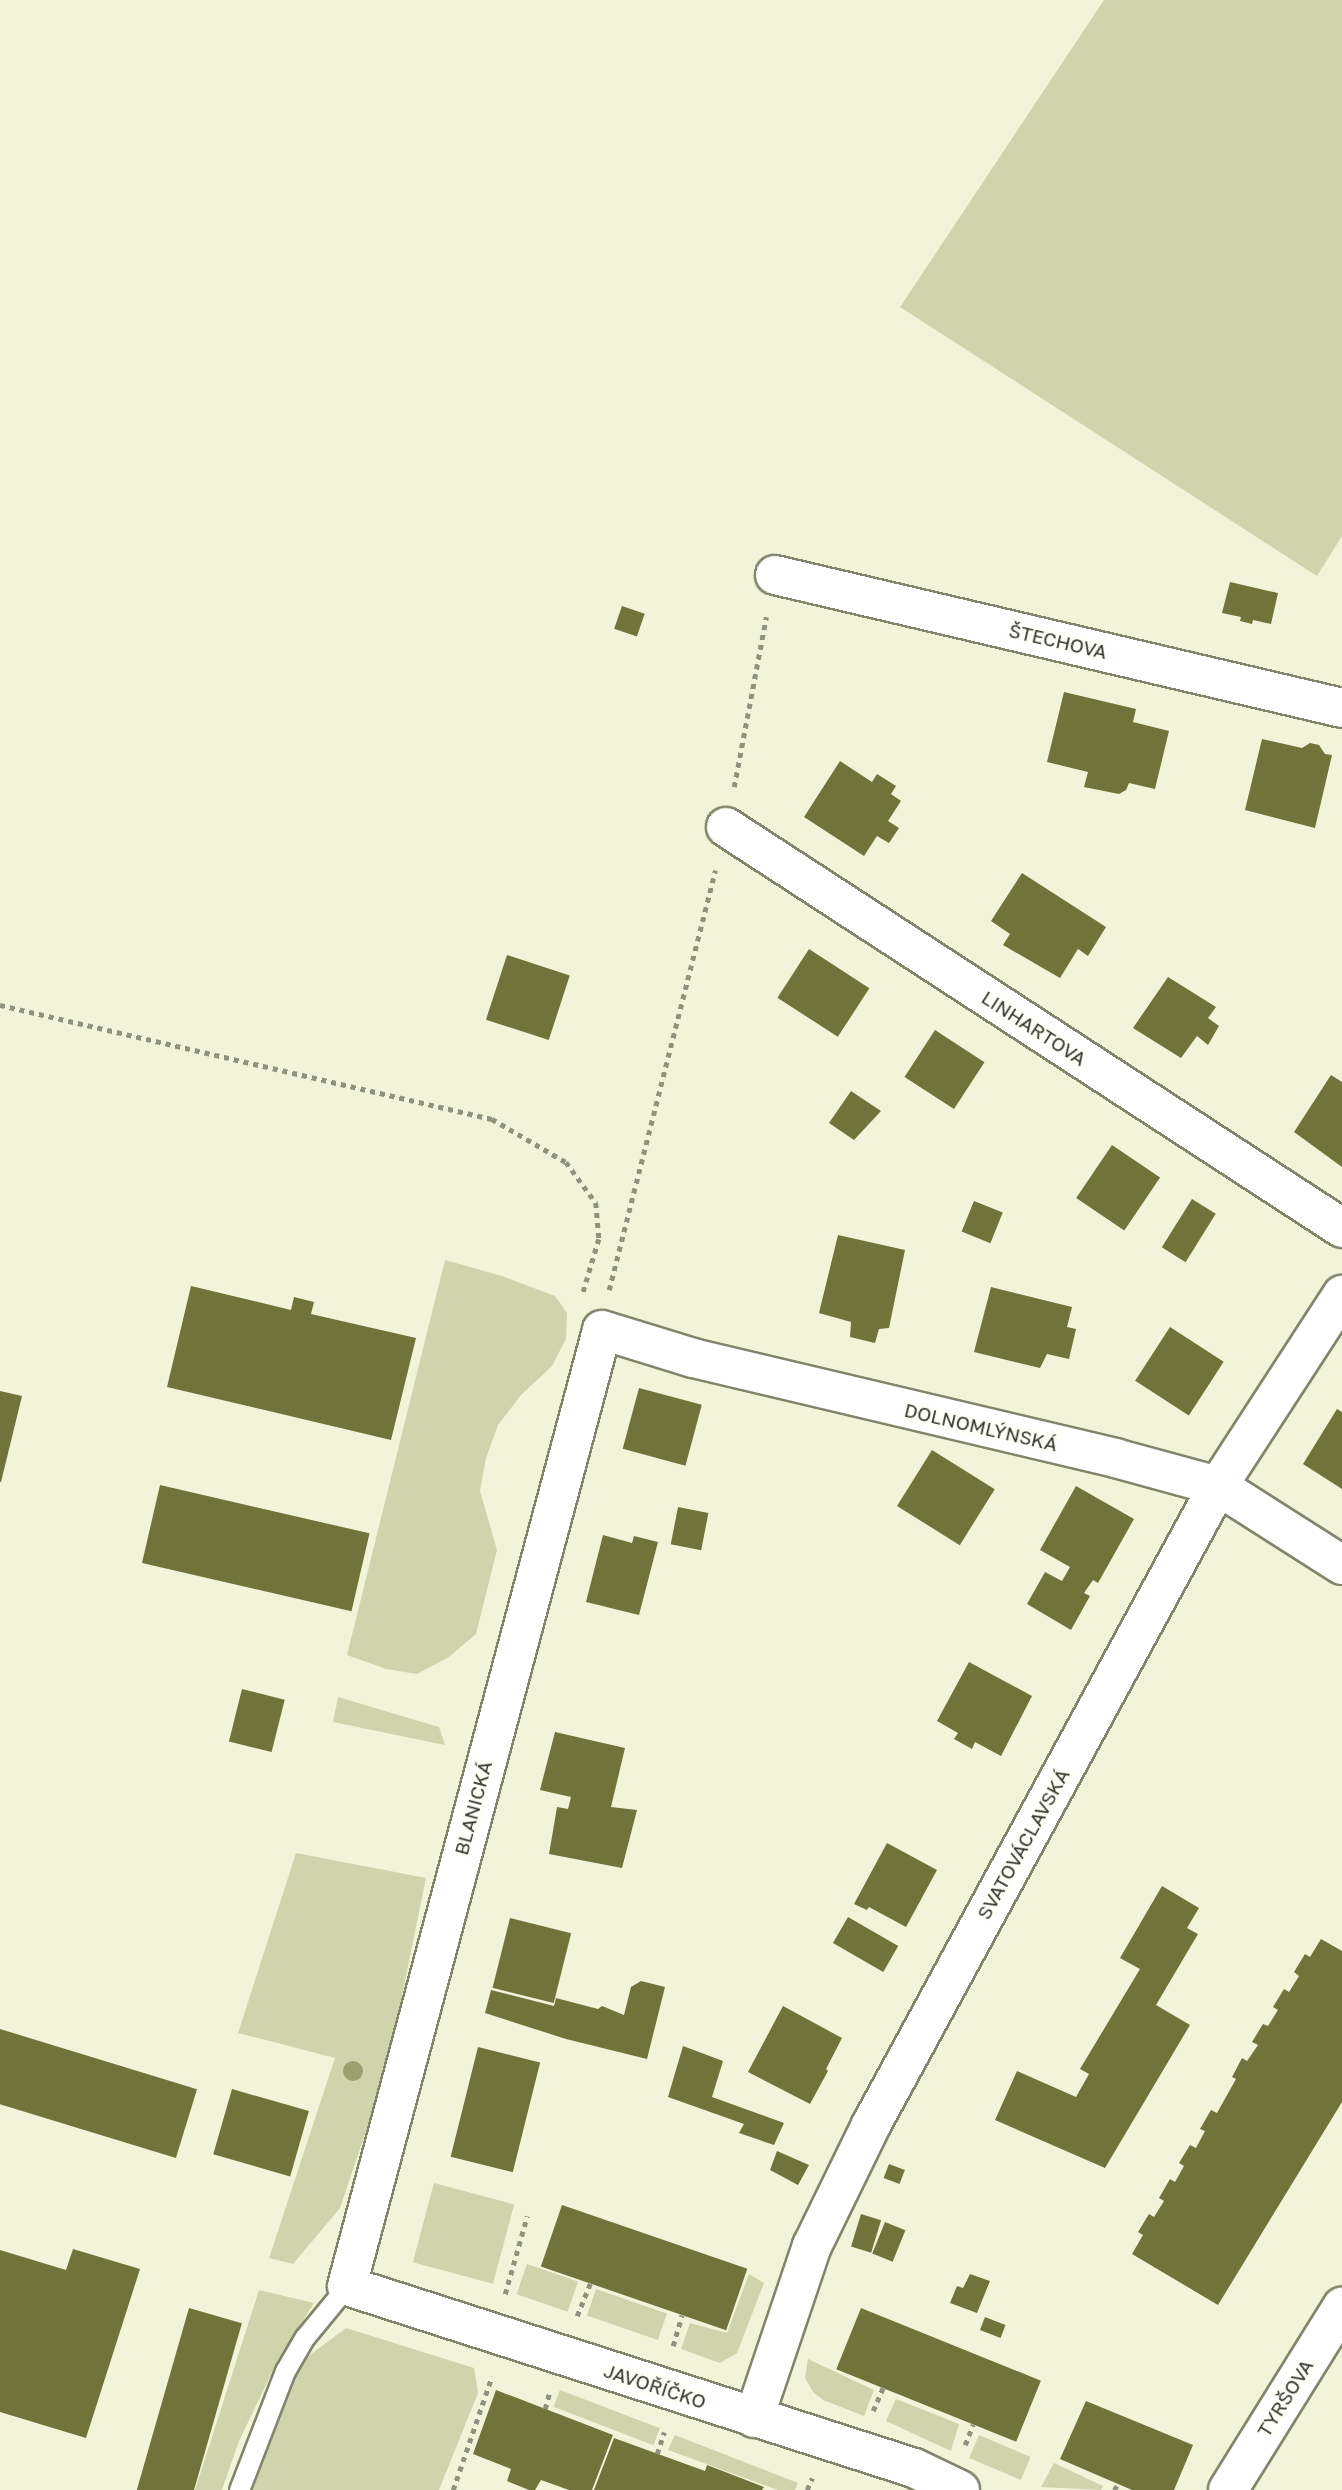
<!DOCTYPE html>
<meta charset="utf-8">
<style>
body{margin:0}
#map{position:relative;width:1342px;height:2490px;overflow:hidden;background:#f1f4d8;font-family:"Golos Text",sans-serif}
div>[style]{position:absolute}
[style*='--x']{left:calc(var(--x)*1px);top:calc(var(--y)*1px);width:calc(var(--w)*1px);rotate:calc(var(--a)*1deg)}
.green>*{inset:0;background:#d0d4ad;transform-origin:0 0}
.building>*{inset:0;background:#70733a;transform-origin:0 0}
.path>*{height:4.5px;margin-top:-2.25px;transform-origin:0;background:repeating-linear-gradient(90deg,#909280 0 5px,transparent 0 10px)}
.roads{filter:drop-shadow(2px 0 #82856b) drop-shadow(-2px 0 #82856b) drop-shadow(0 2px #82856b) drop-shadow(0 -2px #82856b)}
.service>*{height:19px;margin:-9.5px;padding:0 9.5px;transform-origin:9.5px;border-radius:9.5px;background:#fff}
.minor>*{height:38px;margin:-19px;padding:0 19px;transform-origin:19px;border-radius:19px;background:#fff}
.trees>*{width:20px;height:20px;margin:-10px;border-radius:50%;background:#9c9f6e}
span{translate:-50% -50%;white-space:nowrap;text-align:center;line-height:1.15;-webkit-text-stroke:7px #fefff9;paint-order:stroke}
.street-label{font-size:19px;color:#34352b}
</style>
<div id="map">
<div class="green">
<div style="clip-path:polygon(1104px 0,1342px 0,1342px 536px,1317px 576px,900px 307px)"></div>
<div style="clip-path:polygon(445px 1260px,502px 1276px,555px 1296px,567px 1313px,566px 1339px,552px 1366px,521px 1395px,498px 1425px,486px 1458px,480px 1491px,497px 1550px,476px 1634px,449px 1657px,417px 1674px,386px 1669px,347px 1655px)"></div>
<div style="clip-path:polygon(338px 1697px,439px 1727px,445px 1745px,333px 1722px)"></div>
<div style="clip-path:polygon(296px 1853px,426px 1878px,387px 2069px,340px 2208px,293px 2264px,269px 2258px,335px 2058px,238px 2033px)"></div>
<div style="left:434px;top:2183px;width:83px;height:82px;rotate:15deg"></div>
<div style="left:527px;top:2264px;width:54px;height:32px;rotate:19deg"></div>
<div style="clip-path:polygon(749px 2274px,764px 2283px,737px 2353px,720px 2363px,681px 2349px,690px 2323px,727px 2333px)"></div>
<div style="left:596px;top:2289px;width:75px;height:28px;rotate:19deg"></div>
<div style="clip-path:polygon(259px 2290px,314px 2303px,277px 2362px,239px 2441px,222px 2490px,195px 2490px)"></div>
<div style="clip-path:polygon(346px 2328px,474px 2368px,478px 2393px,439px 2490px,246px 2490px,287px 2372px)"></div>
<div style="clip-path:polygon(808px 2359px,874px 2390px,864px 2416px,823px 2400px,813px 2392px,805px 2378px)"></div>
<div style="left:560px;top:2390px;width:107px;height:18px;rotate:21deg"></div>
<div style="clip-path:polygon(896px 2399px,959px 2424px,951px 2451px,886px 2421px)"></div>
<div style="clip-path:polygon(675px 2435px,798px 2483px,795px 2490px,778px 2490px,668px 2450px)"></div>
<div style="left:979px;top:2435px;width:56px;height:25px;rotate:23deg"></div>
<div style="clip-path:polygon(1054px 2463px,1103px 2486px,1101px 2490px,1041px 2487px)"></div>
</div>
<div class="building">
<div style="clip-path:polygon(1230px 582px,1278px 593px,1271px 624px,1253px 620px,1252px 624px,1240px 621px,1241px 617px,1222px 613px)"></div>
<div style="left:622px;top:606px;width:24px;height:24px;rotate:19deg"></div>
<div style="clip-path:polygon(1064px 692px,1136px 709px,1133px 722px,1169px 731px,1155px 789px,1129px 783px,1126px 790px,1119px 794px,1084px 787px,1088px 772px,1047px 762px)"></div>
<div style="clip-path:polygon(1262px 739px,1302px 748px,1310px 743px,1319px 745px,1325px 754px,1332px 755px,1315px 828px,1245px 810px)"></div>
<div style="clip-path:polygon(840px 761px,872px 782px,877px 774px,896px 786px,891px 794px,901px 801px,888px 821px,899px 828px,889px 843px,877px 836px,864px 856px,804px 817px)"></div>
<div style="clip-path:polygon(1022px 873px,1106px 927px,1088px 956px,1078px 949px,1060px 978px,1003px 945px,1010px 934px,991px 921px)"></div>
<div style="left:809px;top:949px;width:72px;height:58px;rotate:33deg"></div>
<div style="left:507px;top:955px;width:66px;height:68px;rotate:18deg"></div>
<div style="clip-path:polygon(1168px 977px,1216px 1007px,1208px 1018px,1219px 1026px,1208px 1045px,1197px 1036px,1181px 1058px,1133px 1028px)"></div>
<div style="left:935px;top:1030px;width:59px;height:56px;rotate:33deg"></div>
<div style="clip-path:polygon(1331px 1075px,1342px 1082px,1342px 1167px,1294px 1132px)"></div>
<div style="clip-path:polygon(851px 1091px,881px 1111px,854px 1140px,829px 1123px)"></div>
<div style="left:1112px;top:1145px;width:58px;height:64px;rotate:34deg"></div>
<div style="left:1192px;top:1199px;width:28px;height:57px;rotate:32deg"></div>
<div style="left:974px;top:1201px;width:31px;height:33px;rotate:22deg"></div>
<div style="clip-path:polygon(838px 1235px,905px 1250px,889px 1328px,879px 1329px,875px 1343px,850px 1337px,851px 1322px,819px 1313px)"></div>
<div style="clip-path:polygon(191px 1286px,291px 1310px,294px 1297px,314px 1302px,311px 1314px,416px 1338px,391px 1440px,167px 1387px)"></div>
<div style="clip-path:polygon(991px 1287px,1072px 1307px,1067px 1327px,1076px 1329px,1069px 1359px,1047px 1354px,1040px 1368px,974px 1352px)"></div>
<div style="left:1170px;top:1327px;width:64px;height:64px;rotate:33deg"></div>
<div style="left:639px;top:1388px;width:65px;height:63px;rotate:15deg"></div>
<div style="clip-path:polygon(0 1391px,22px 1396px,1px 1482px,0 1482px)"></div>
<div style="clip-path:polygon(1337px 1409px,1342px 1412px,1342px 1489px,1303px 1464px)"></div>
<div style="left:932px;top:1450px;width:74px;height:66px;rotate:32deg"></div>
<div style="left:160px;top:1485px;width:215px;height:80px;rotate:13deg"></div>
<div style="clip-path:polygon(1076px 1486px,1134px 1519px,1098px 1583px,1093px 1580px,1084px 1593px,1090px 1596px,1071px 1630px,1027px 1604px,1045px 1572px,1062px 1581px,1070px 1567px,1040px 1550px)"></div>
<div style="left:678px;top:1507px;width:31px;height:38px;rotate:11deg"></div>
<div style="clip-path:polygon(603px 1535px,632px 1543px,634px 1536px,658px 1542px,639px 1615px,586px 1602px)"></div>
<div style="clip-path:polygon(969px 1662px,1032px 1696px,1001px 1756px,975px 1742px,972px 1749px,954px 1739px,958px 1733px,937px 1721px)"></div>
<div style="left:242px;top:1689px;width:44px;height:54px;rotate:14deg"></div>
<div style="clip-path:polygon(555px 1732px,625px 1748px,611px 1807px,637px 1810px,622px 1868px,549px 1854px,557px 1807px,568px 1809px,571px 1797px,540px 1790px)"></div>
<div style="clip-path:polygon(887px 1843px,937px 1870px,906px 1927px,869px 1907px,867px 1910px,854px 1904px)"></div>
<div style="clip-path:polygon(1162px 1886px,1199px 1908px,1187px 1928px,1198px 1934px,1156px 2005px,1190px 2025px,1105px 2168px,995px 2120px,1017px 2071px,1076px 2097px,1089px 2074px,1080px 2069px,1140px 1969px,1120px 1958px)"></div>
<div style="left:848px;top:1917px;width:58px;height:30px;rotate:30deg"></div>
<div style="left:510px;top:1918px;width:63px;height:72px;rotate:14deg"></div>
<div style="clip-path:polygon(1321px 1939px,1342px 1951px,1342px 2102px,1218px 2305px,1132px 2254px,1143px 2235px,1138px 2232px,1149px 2214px,1154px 2217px,1164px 2201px,1159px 2198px,1170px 2179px,1175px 2182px,1184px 2166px,1179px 2163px,1190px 2145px,1196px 2148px,1205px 2131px,1200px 2129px,1211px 2110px,1217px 2113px,1236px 2079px,1232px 2077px,1242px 2058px,1247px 2061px,1258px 2045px,1252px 2042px,1263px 2024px,1268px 2026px,1278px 2010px,1273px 2007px,1284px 1989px,1289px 1992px,1299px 1976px,1294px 1972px,1305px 1954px,1310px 1957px)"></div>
<div style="clip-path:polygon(641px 1981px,665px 1987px,647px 2059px,566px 2039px,485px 2013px,491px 1990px,554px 2006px,556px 1998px,598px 2009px,602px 2006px,624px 2015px,631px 1987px)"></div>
<div style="clip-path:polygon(783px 2006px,842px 2038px,826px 2069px,828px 2071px,810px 2104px,748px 2072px)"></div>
<div style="left:0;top:2029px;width:206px;height:72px;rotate:17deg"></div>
<div style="clip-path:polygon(683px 2046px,723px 2061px,712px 2097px,784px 2123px,774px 2145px,739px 2133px,744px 2124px,668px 2097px)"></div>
<div style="left:478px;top:2047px;width:64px;height:113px;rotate:14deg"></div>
<div style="left:232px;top:2089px;width:80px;height:68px;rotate:16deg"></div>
<div style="clip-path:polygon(777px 2151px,809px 2165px,798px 2185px,770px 2170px)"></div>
<div style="left:889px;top:2164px;width:17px;height:15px;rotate:21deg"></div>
<div style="left:562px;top:2205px;width:196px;height:65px;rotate:19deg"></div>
<div style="left:861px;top:2214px;width:21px;height:34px;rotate:17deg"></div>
<div style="left:885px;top:2222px;width:22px;height:34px;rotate:22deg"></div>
<div style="clip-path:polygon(73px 2249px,140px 2269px,86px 2438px,0 2412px,0 2250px,66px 2270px)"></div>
<div style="clip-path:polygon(970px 2274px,990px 2281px,977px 2313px,950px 2303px,957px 2286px,963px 2288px)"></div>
<div style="left:189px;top:2308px;width:55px;height:191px;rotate:16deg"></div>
<div style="left:861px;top:2308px;width:194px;height:66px;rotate:22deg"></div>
<div style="left:985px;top:2317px;width:22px;height:14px;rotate:21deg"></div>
<div style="clip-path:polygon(496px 2390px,613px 2435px,592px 2490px,569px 2490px,541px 2480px,535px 2490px,529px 2490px,507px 2481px,511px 2469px,473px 2454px)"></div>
<div style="clip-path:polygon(1086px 2401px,1193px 2445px,1174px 2490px,1132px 2490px,1060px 2459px)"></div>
<div style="clip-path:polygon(614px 2438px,705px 2471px,707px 2465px,764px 2487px,762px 2490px,594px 2490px)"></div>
</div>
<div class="path">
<div style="--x:734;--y:787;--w:173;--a:-79.3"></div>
<div style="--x:0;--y:1005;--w:505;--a:13.05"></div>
<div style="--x:492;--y:1119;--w:86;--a:30.2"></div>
<div style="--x:566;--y:1162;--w:51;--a:53.8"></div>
<div style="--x:596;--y:1203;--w:36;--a:85"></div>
<div style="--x:599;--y:1239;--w:56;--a:106.5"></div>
<div style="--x:609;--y:1290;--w:433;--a:-75.8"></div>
<div style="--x:505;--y:2294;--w:81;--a:-74.2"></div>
<div style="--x:577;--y:2316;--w:35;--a:-68"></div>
<div style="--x:673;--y:2346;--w:32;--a:-74"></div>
<div style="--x:545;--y:2409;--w:16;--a:-75"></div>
<div style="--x:873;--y:2411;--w:26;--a:-67"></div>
<div style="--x:965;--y:2445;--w:22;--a:-69"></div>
<div style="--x:657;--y:2454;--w:23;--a:-72"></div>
<div style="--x:453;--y:2490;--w:120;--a:-71.1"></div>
<div style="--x:807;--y:2490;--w:13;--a:-67"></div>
<div style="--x:1114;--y:2490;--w:7;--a:-56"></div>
</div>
<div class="roads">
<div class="service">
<div style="--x:239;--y:2490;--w:128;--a:-68.9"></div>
<div style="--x:285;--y:2371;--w:39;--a:-60"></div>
<div style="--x:305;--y:2337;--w:66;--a:-50.5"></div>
</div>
<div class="minor">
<div style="--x:775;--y:575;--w:582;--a:13.2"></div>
<div style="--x:726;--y:827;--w:735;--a:33.06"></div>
<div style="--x:754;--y:2418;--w:182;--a:-71.4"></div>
<div style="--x:812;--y:2246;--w:135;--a:-64"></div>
<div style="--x:871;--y:2125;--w:727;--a:-61.5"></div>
<div style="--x:1218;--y:1486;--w:228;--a:-57"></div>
<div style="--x:960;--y:2490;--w:51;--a:-154.4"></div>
<div style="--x:914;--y:2468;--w:595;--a:-162.2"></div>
<div style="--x:347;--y:2286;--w:989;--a:-75.06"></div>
<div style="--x:602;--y:1330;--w:95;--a:17.1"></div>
<div style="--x:693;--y:1358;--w:434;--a:13.3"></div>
<div style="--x:1115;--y:1458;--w:107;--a:15.2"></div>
<div style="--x:1218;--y:1486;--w:147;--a:32.5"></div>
<div style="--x:1228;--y:2490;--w:216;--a:-58.1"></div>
</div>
</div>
<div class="trees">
<div style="left:353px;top:2071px"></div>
</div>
<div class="street-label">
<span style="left:1058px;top:641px;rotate:13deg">ŠTECHOVA</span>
<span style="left:1034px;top:1028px;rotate:33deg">LINHARTOVA</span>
<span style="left:981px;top:1427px;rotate:13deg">DOLNOMLÝNSKÁ</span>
<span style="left:473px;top:1808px;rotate:-75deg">BLANICKÁ</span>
<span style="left:1023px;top:1844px;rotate:-61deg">SVATOVÁCLAVSKÁ</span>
<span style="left:655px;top:2386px;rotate:18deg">JAVOŘÍČKO</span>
<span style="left:1285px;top:2398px;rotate:-58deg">TYRŠOVA</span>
</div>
</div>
